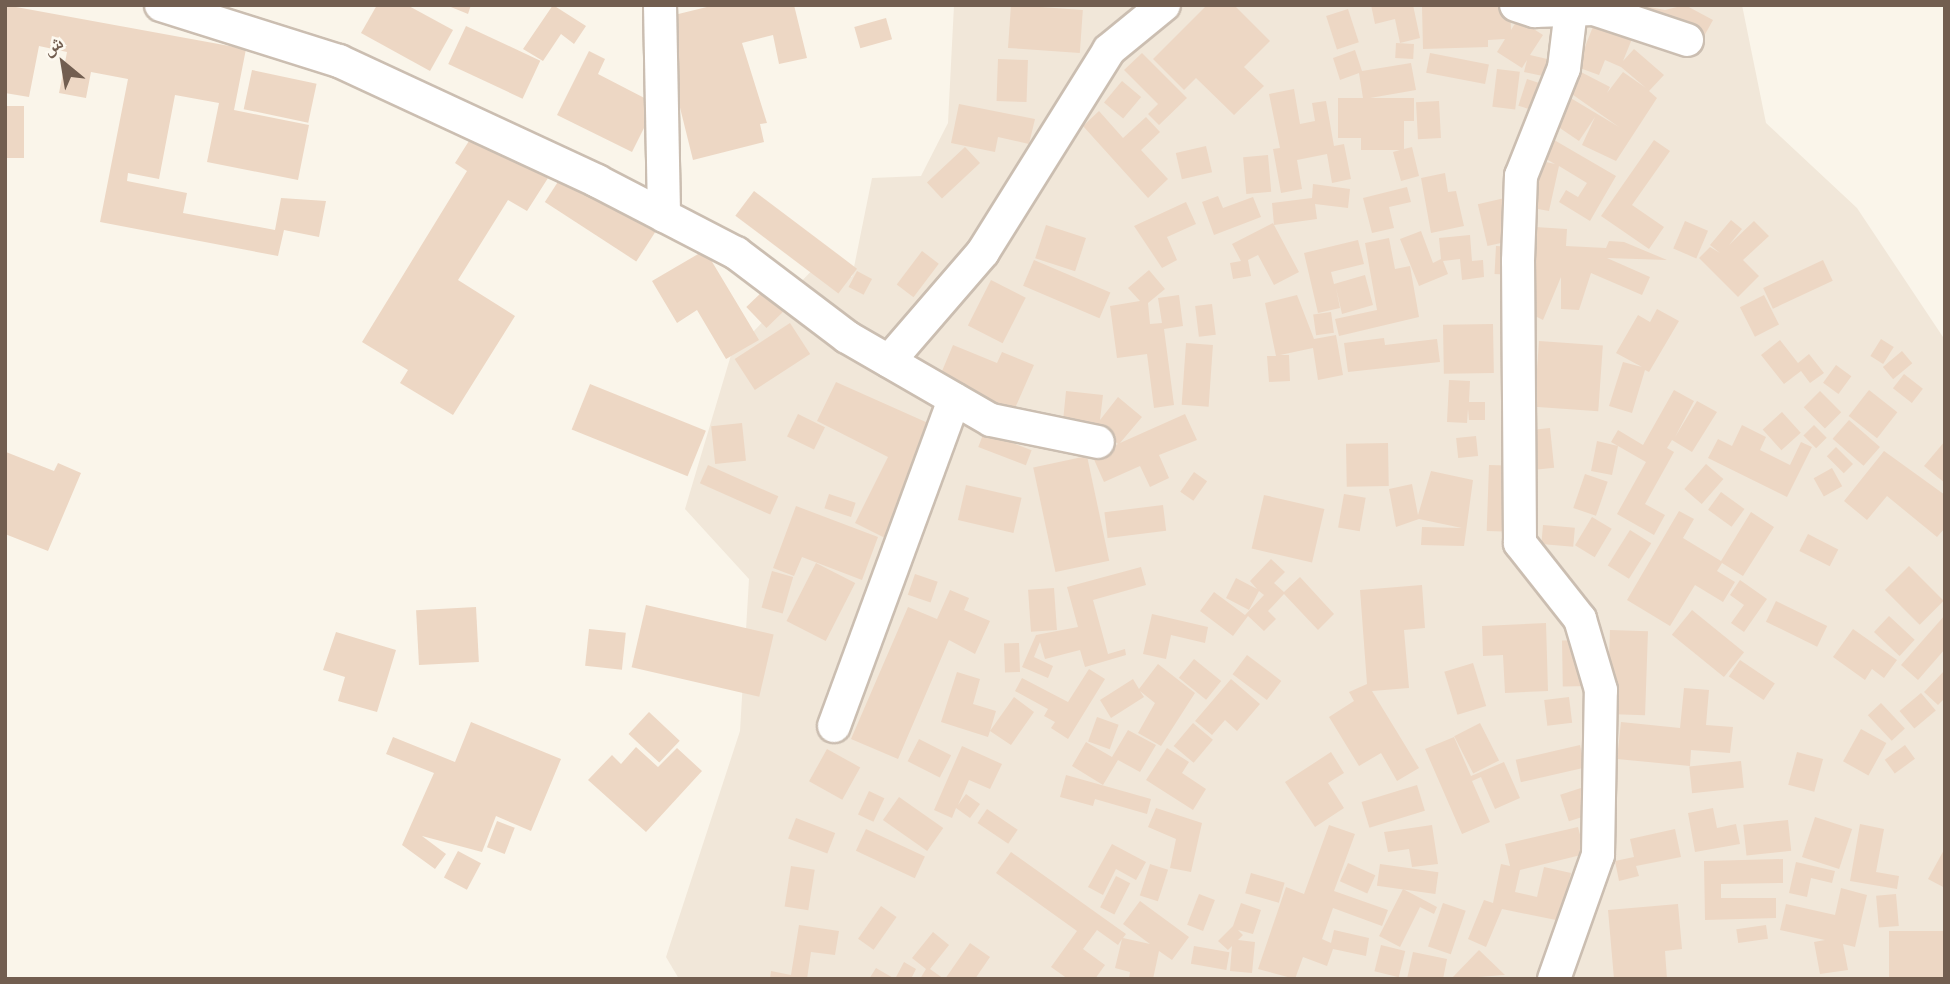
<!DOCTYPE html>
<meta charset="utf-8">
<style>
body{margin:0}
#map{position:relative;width:1950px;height:984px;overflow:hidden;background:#faf5ea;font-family:"PT Sans","Noto Naskh Arabic",sans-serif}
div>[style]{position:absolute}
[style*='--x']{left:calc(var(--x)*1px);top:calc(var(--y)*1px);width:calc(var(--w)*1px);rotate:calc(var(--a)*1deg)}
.residential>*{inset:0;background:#f1e7d9}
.building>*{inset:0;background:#edd7c4;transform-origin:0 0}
.roads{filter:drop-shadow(2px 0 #cbbeb1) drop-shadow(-2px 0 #cbbeb1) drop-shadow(0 2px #cbbeb1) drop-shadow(0 -2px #cbbeb1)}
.street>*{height:32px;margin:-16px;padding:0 16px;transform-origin:16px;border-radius:16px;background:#fff}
span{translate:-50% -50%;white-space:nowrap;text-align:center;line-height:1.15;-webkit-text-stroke:5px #fdf9f0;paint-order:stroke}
.frame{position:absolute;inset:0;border:7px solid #725e50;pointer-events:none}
.north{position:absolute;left:28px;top:28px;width:70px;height:70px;-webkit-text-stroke:5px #fdf9f0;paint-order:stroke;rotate:330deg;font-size:19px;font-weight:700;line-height:28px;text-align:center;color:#725e50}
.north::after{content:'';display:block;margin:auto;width:24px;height:32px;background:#725e50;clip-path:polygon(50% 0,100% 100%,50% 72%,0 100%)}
</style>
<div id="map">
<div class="residential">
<div style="clip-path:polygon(954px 5px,1742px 5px,1766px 123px,1857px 208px,1945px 340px,1945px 979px,679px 979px,666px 957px,740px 731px,749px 579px,685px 509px,731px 355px,820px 262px,852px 277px,872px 178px,921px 176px,948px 123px)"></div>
</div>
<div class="building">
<div style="clip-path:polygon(5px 5px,246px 49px,234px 110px,309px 125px,298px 180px,207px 162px,219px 103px,175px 95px,159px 179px,128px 173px,127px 181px,187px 193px,183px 213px,275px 230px,281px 198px,326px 201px,319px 237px,284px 230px,278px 256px,100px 222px,128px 79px,91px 72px,86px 98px,59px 93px,67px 52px,39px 46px,29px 97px,5px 93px)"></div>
<div style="clip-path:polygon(377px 5px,407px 5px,453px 30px,430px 71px,361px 33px)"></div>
<div style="clip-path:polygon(446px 5px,471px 5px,468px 14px)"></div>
<div style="clip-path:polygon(553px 5px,586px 26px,574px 44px,561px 34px,543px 61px,523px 49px)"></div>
<div style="clip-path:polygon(715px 5px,794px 5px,807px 58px,779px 64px,773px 35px,742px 43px,767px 123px,760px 124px,764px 142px,693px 160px,658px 19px)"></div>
<div style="left:1011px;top:5px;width:72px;height:43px;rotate:4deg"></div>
<div style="clip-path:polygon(1207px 5px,1234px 5px,1270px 41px,1244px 67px,1264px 86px,1234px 115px,1196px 78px,1184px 90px,1153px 59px)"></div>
<div style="clip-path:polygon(1371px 5px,1413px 5px,1420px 38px,1400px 43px,1395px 19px,1375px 24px)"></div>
<div style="clip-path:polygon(1510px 5px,1511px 30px,1518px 19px,1543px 35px,1530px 55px,1560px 62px,1557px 79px,1524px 72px,1527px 60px,1522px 68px,1497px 52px,1505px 39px,1488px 40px,1488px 47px,1423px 49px,1422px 7px)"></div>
<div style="clip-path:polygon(1638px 5px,1665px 10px,1685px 5px,1713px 20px,1693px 56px,1629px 22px)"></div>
<div style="left:1348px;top:9px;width:35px;height:23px;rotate:72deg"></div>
<div style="left:886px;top:18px;width:22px;height:33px;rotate:74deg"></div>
<div style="clip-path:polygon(1594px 24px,1632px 39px,1623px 61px,1634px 49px,1664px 75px,1649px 91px,1657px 98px,1616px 161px,1582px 145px,1595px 117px,1579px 141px,1551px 122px,1569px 97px,1619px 127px,1566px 90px,1577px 70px,1610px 87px,1607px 93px,1623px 72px,1646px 88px,1621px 67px,1605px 60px,1599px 75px,1577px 67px)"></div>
<div style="left:466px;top:26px;width:82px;height:42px;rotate:25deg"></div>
<div style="left:1396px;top:43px;width:18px;height:15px;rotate:3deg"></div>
<div style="clip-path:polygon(1355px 50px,1362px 71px,1411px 63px,1416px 90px,1370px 98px,1414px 98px,1414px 121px,1404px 121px,1404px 149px,1412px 147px,1419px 176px,1401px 181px,1393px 152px,1400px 150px,1361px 150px,1361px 138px,1338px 138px,1338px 98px,1363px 98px,1359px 73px,1340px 80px,1333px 58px)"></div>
<div style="clip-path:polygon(589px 51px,605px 59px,598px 74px,656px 104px,632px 152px,557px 115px)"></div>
<div style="clip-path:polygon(1142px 53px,1187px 98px,1159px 125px,1148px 114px,1158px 104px,1124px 70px)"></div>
<div style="left:1430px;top:53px;width:60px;height:20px;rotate:11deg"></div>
<div style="left:998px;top:59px;width:30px;height:42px;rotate:2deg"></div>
<div style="left:1497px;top:69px;width:23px;height:38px;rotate:7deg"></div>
<div style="left:252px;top:70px;width:66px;height:40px;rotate:12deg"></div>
<div style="left:1527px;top:79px;width:20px;height:28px;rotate:18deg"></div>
<div style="left:1122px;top:81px;width:25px;height:28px;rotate:40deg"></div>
<div style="clip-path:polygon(1294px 89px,1300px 124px,1315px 121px,1312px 103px,1326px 101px,1334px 146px,1344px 144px,1351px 179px,1332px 183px,1327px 154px,1297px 160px,1302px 189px,1281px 193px,1273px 149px,1280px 148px,1269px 94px)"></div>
<div style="left:1439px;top:101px;width:37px;height:23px;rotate:87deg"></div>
<div style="clip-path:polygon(959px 104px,1035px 119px,1029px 144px,998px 137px,995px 152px,951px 143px)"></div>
<div style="left:5px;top:106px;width:19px;height:52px"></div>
<div style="clip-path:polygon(1099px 111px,1123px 138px,1146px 117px,1160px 132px,1141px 150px,1168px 179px,1148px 198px,1083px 126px)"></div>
<div style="clip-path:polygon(474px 133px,548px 178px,527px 211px,508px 200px,458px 280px,515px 316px,453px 415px,400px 383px,408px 370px,362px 342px,467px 171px,455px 163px)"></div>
<div style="clip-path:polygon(1549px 137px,1616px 176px,1590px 221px,1559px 202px,1566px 190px,1578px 197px,1587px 183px,1559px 166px,1549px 211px,1527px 207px,1537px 160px,1555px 164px,1539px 155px)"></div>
<div style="clip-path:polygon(1654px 140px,1670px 151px,1632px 205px,1664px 227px,1649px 249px,1601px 216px)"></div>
<div style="left:1206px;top:146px;width:27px;height:31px;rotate:77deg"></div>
<div style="left:965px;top:147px;width:22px;height:52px;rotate:47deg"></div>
<div style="left:1268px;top:155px;width:37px;height:25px;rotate:85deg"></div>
<div style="left:565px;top:171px;width:109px;height:37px;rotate:33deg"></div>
<div style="clip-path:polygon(1445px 173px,1448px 192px,1456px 191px,1464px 226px,1431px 233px,1421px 178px)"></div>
<div style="clip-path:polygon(1313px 184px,1350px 189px,1348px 208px,1315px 204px,1317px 219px,1274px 225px,1272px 203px,1312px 198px)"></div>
<div style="clip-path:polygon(1407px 187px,1411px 202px,1389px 207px,1394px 228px,1372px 233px,1363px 198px)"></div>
<div style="left:754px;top:191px;width:129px;height:31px;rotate:37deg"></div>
<div style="clip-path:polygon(1218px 196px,1223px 208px,1253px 197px,1261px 217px,1214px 235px,1202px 202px)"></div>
<div style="left:1509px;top:197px;width:43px;height:32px;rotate:77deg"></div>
<div style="clip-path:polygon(1186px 202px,1196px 224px,1167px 237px,1177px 260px,1162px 268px,1134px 226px)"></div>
<div style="clip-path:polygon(1731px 220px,1742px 229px,1729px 245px,1754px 221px,1769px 236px,1743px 260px,1759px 276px,1738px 297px,1699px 258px,1710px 247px,1720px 253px,1710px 245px)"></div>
<div style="left:1685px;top:221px;width:25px;height:30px;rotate:23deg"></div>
<div style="clip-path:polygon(1273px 223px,1299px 272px,1274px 285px,1258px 255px,1248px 260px,1251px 276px,1233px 279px,1230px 263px,1241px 261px,1232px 244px)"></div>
<div style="left:1046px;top:225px;width:42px;height:35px;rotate:18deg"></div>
<div style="clip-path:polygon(1535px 227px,1567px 229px,1566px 246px,1606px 248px,1609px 241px,1624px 242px,1667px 260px,1607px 258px,1650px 277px,1642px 295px,1591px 273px,1579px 310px,1561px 309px,1561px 277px,1543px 320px,1527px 312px)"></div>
<div style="clip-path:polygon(1421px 231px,1433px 263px,1441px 259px,1439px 238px,1470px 235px,1472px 261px,1483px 260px,1484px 277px,1462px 280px,1460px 259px,1443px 261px,1448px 274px,1419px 286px,1400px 239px)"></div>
<div style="clip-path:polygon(1389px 238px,1395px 269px,1410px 266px,1419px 317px,1339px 336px,1335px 319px,1377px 310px,1365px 243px)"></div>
<div style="clip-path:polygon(1358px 240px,1364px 264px,1331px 272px,1334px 284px,1365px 275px,1373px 305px,1342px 314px,1336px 288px,1340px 308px,1318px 313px,1304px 253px)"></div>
<div style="left:1496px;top:246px;width:19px;height:28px;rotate:3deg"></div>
<div style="clip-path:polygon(705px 250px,759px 340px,726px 359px,697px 310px,677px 323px,652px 281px)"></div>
<div style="left:922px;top:251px;width:21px;height:42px;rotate:37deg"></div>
<div style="left:1034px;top:260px;width:83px;height:28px;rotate:23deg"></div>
<div style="left:1823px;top:260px;width:23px;height:66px;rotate:65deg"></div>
<div style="clip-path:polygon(1149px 270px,1165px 289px,1148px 303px,1150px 324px,1162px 323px,1158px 298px,1179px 295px,1183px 326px,1164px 329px,1174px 405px,1154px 408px,1147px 354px,1117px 358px,1110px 306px,1140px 301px,1128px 288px)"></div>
<div style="left:857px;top:271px;width:17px;height:18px;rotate:28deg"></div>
<div style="left:991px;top:280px;width:39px;height:51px;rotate:27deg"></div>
<div style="left:765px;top:289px;width:29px;height:26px;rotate:46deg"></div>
<div style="clip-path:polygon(1297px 295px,1314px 339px,1336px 335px,1343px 375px,1318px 380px,1313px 348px,1280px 355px,1289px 355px,1290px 381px,1269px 382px,1267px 356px,1276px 356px,1265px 303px)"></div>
<div style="left:1764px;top:295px;width:33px;height:27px;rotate:63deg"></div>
<div style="left:1212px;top:304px;width:31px;height:17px;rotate:83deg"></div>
<div style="clip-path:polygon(1657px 309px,1679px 321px,1649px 372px,1645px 370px,1632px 413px,1609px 406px,1623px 362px,1642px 367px,1616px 353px,1638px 315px,1650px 322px)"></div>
<div style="left:1331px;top:312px;width:21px;height:18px;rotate:82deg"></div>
<div style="left:790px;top:323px;width:37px;height:66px;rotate:57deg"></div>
<div style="left:1493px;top:324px;width:49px;height:50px;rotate:89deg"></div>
<div style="clip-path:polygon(1384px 338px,1385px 345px,1437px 339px,1440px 362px,1348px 372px,1344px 343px)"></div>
<div style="left:1881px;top:339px;width:15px;height:20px;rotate:32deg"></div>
<div style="clip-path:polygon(1780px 340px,1798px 363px,1809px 354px,1824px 373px,1810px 383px,1801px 371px,1784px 384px,1761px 355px)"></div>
<div style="left:1539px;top:341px;width:64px;height:66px;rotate:4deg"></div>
<div style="left:1186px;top:343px;width:27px;height:62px;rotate:4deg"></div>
<div style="clip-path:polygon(953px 345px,997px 363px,1002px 352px,1034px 365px,1012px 415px,937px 383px)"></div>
<div style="left:1902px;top:351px;width:16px;height:25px;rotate:50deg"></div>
<div style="left:1836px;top:365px;width:19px;height:22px;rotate:36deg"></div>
<div style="left:1904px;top:374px;width:24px;height:18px;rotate:38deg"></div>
<div style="clip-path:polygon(1449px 380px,1470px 381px,1469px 402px,1485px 402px,1485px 420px,1469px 420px,1468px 409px,1467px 423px,1447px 422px)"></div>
<div style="clip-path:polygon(836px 382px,946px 431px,891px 541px,855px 523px,888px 457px,817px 421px)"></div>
<div style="left:590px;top:384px;width:125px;height:49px;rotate:22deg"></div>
<div style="clip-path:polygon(1674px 390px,1694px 401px,1675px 437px,1697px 401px,1717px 412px,1692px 452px,1672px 440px,1667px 448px,1674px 452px,1645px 504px,1665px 515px,1654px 535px,1617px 514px,1646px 462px,1618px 446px,1612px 475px,1591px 471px,1597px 441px,1618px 446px,1611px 442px,1618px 430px,1643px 445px)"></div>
<div style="left:1869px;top:390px;width:36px;height:33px;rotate:38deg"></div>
<div style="clip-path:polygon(1066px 391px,1103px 395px,1100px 420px,1118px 397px,1142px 417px,1120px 443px,1185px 414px,1197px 440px,1159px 455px,1169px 478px,1150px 487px,1140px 466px,1104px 482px,1092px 455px,1118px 444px,1099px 428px,1062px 431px)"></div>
<div style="left:1820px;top:391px;width:30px;height:23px;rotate:45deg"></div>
<div style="left:1782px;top:412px;width:28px;height:26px;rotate:48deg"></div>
<div style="left:798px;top:414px;width:30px;height:25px;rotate:26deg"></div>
<div style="left:1849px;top:420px;width:41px;height:25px;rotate:41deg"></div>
<div style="left:742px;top:423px;width:38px;height:31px;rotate:84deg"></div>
<div style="clip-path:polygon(1742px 425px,1766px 437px,1760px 450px,1790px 465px,1801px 442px,1812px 447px,1787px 497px,1708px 458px,1718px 439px,1732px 446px)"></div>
<div style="left:1814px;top:425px;width:18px;height:15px;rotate:45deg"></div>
<div style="left:1550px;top:428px;width:40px;height:29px;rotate:84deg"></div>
<div style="left:984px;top:432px;width:51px;height:16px;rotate:21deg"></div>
<div style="left:1476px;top:436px;width:20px;height:20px;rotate:84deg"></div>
<div style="clip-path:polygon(1945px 441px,1945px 483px,1924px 466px)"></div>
<div style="left:1388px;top:443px;width:43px;height:42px;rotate:89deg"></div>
<div style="left:1836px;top:447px;width:24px;height:13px;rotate:45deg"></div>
<div style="clip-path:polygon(1884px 451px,1945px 495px,1945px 528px,1937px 537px,1887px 496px,1867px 520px,1844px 501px)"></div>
<div style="clip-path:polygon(6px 452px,54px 471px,58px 463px,81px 473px,48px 551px,5px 534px)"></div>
<div style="left:1087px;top:456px;width:107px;height:55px;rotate:78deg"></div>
<div style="left:1706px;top:464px;width:23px;height:33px;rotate:41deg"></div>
<div style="left:708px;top:465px;width:77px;height:20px;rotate:24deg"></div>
<div style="left:1489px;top:465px;width:25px;height:66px;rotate:2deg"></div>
<div style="left:1832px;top:468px;width:21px;height:21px;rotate:61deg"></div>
<div style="clip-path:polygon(1431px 471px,1473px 480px,1464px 546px,1421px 545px,1422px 527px,1462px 528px,1419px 519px,1396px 527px,1389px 489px,1412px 484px,1418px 515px)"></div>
<div style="left:1194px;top:472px;width:16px;height:24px;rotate:35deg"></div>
<div style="left:1585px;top:474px;width:24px;height:36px;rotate:19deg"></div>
<div style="left:966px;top:485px;width:57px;height:36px;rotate:13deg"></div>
<div style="left:1721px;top:492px;width:29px;height:22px;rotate:36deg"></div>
<div style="left:829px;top:494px;width:28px;height:15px;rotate:18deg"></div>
<div style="left:1344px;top:494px;width:22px;height:34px;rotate:10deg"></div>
<div style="left:1264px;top:495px;width:62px;height:55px;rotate:13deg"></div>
<div style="left:1163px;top:505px;width:26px;height:59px;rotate:83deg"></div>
<div style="clip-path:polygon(796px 506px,878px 537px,862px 580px,802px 557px,794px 576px,773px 568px)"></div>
<div style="clip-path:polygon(1679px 511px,1694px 519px,1683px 538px,1721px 561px,1751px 512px,1774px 527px,1743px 576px,1722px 563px,1717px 571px,1735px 582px,1723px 602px,1695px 585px,1670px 626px,1627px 600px)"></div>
<div style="left:1592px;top:517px;width:23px;height:33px;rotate:31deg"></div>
<div style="left:1543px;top:525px;width:32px;height:19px;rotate:5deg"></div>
<div style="left:1630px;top:530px;width:25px;height:42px;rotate:32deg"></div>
<div style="left:1808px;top:534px;width:34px;height:19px;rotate:27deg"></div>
<div style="clip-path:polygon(1271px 559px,1285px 572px,1274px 583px,1284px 592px,1300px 577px,1334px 614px,1318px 630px,1284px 594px,1268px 611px,1276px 619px,1264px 631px,1248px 616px,1233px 636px,1200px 611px,1214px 592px,1245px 615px,1264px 595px,1259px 591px,1249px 610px,1226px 598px,1236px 578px,1257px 589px,1250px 581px)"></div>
<div style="left:816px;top:563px;width:44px;height:65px;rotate:27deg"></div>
<div style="left:1909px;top:566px;width:49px;height:34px;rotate:45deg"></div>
<div style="clip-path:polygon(1141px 567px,1146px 585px,1093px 600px,1108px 654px,1125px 649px,1126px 655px,1085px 667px,1080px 650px,1045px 659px,1040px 642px,1034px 657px,1053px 666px,1048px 678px,1022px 667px,1036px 635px,1078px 627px,1067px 587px)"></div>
<div style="left:772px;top:571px;width:22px;height:38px;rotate:16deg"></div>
<div style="left:915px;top:574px;width:24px;height:22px;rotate:19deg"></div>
<div style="clip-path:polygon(1740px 580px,1767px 599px,1744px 632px,1731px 623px,1744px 605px,1730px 595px)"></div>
<div style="clip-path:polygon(1422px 585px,1425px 628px,1404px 630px,1409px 688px,1372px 691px,1419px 768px,1397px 781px,1381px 753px,1359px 766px,1329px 717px,1354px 701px,1349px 692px,1367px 684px,1360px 590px)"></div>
<div style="left:1054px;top:588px;width:42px;height:26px;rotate:86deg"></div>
<div style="clip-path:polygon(950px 590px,969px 598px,964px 610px,990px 621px,975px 654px,949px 640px,898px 759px,851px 739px,908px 607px,937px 619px)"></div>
<div style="left:1776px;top:601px;width:57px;height:23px;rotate:26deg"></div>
<div style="left:646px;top:605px;width:131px;height:64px;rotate:13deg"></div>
<div style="left:476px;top:607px;width:55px;height:60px;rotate:87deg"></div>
<div style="left:1692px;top:610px;width:67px;height:32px;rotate:39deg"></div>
<div style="clip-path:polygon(1152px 614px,1208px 627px,1205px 643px,1171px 635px,1166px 659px,1143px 654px)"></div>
<div style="clip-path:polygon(1945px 615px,1945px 649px,1918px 680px,1901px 665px)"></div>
<div style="left:1889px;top:616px;width:35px;height:22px;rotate:43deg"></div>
<div style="clip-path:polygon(1546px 623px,1548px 691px,1505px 693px,1503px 655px,1483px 656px,1482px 626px)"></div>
<div style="left:589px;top:629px;width:37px;height:37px;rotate:6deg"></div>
<div style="clip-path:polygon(1853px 629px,1897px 660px,1884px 678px,1872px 669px,1865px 680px,1833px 657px)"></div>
<div style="left:1610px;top:630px;width:38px;height:84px;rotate:2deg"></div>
<div style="clip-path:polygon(336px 632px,396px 650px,377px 712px,338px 701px,345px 677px,323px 670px)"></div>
<div style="left:1590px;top:640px;width:46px;height:28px;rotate:89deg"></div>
<div style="left:1019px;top:643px;width:29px;height:15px;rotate:88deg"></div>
<div style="left:1247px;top:655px;width:43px;height:24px;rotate:37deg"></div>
<div style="left:1194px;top:659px;width:35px;height:24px;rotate:39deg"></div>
<div style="left:1740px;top:660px;width:42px;height:20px;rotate:34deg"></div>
<div style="left:1473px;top:663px;width:45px;height:30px;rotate:73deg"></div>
<div style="clip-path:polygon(1158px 664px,1195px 693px,1161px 746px,1138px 733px,1155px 703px,1140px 691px,1144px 697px,1111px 718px,1100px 700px,1133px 679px,1139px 689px)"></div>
<div style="clip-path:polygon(1089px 669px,1105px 679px,1068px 739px,1051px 728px,1055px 722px,1044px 716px,1048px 709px,1015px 691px,1022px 678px,1068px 702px)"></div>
<div style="clip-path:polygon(1945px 670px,1945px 698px,1938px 705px,1924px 692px)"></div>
<div style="clip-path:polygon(957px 672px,980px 679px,973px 704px,996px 711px,990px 731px,1014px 697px,1034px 712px,1011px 745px,990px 731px,988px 737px,941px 722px)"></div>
<div style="clip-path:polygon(1231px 679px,1260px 704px,1237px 731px,1225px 720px,1212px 735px,1195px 721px)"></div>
<div style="clip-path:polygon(1684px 688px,1709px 690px,1706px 725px,1733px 727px,1730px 753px,1691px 750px,1690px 766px,1617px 759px,1621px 722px,1680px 728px)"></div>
<div style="left:1921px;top:693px;width:23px;height:28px;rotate:50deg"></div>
<div style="left:1569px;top:697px;width:26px;height:25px;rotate:83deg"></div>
<div style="left:1881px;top:703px;width:35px;height:18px;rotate:47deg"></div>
<div style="left:649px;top:712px;width:42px;height:30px;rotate:43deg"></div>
<div style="left:1097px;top:717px;width:23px;height:26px;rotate:20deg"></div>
<div style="clip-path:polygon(471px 722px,561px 759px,531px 831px,496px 816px,482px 852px,422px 836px,446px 854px,435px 869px,402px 845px,434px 773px,386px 754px,393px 737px,455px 762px)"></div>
<div style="left:1193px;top:723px;width:26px;height:30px;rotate:40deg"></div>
<div style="left:1480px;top:723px;width:42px;height:29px;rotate:63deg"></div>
<div style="left:1861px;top:729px;width:29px;height:37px;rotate:29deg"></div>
<div style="clip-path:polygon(1128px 730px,1156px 745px,1140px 772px,1118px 760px,1103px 785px,1072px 766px,1086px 742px,1112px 757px)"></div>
<div style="clip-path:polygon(1454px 737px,1471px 776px,1504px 762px,1520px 798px,1495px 809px,1481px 777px,1472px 781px,1490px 822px,1462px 834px,1425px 749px)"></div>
<div style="left:919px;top:739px;width:36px;height:25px;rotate:27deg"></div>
<div style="left:1580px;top:745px;width:23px;height:66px;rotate:77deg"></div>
<div style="left:1905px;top:745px;width:17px;height:25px;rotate:54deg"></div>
<div style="clip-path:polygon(962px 746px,1002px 764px,990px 789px,969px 780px,958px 805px,966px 794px,980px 804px,970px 818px,956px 808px,952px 818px,934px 810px)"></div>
<div style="clip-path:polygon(636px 747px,658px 767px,677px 748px,702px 771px,646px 832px,588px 780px,612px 755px,621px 764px)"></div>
<div style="clip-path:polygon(1167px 748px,1189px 762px,1182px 773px,1206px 789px,1193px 810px,1146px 780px)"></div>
<div style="left:827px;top:749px;width:38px;height:37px;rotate:29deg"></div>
<div style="clip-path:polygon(1331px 752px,1344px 773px,1328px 783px,1344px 808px,1315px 827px,1285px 782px)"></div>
<div style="left:1797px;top:752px;width:27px;height:34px;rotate:15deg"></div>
<div style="left:1741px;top:761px;width:27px;height:52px;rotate:84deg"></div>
<div style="clip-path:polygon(1066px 775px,1151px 799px,1147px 814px,1095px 799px,1093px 806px,1060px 797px)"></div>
<div style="left:1417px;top:785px;width:27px;height:58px;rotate:73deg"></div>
<div style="left:1584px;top:787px;width:28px;height:25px;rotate:72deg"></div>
<div style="left:869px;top:791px;width:17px;height:26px;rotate:25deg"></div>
<div style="left:899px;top:797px;width:54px;height:28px;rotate:35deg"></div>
<div style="clip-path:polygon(1156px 808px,1202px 823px,1191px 872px,1170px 868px,1176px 839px,1148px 827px)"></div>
<div style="clip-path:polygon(1713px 808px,1717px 828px,1736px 824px,1740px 844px,1695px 852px,1688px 813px)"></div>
<div style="left:987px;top:809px;width:37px;height:17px;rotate:34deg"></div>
<div style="left:1815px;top:817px;width:39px;height:42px;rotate:18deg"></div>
<div style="left:796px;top:818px;width:42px;height:22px;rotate:21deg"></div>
<div style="left:1788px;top:820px;width:31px;height:45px;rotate:84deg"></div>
<div style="left:497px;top:821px;width:19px;height:28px;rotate:21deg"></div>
<div style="clip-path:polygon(1860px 824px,1884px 829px,1876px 872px,1899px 876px,1897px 889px,1850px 881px)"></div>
<div style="clip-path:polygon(1329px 825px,1355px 834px,1334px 891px,1388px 910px,1382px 926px,1333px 908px,1322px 939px,1331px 943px,1334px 930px,1369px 938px,1366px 956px,1333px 949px,1327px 966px,1303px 957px,1295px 979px,1258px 969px,1286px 887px,1304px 894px)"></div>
<div style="clip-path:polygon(1432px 825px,1438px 864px,1412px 867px,1409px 849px,1388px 852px,1384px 832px)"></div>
<div style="clip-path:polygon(1578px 827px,1585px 854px,1520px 870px,1515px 892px,1537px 897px,1544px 867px,1571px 873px,1561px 921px,1502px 909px,1486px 947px,1468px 939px,1484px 900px,1493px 903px,1501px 864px,1510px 866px,1505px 844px)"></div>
<div style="left:866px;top:829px;width:65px;height:24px;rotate:25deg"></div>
<div style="clip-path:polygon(1675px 829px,1681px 857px,1636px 866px,1639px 876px,1619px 881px,1615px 861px,1634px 857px,1630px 839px)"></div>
<div style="clip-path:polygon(1112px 844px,1146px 862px,1136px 880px,1116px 869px,1103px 895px,1088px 887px)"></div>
<div style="clip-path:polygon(1945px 848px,1945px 888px,1928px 879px)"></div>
<div style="left:458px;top:851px;width:26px;height:30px;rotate:28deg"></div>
<div style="clip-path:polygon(1011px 852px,1126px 934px,1123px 938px,1150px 944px,1123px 924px,1140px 901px,1189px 937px,1172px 960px,1159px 951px,1153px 979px,1129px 979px,1130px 972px,1115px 968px,1122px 939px,1118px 945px,1097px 930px,1083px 949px,1105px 965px,1095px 979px,1068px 979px,1051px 967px,1077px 931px,996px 873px)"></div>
<div style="clip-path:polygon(1783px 859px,1783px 883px,1721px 884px,1721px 898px,1776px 898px,1776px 918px,1705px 920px,1704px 861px)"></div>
<div style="clip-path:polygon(1796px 862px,1835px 871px,1832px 883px,1811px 878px,1807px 897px,1789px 893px)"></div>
<div style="left:1348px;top:863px;width:30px;height:20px;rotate:24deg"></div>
<div style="left:1150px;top:864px;width:19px;height:33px;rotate:18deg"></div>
<div style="left:1380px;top:864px;width:59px;height:22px;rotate:8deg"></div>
<div style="left:791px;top:866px;width:24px;height:41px;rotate:9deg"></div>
<div style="left:1251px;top:873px;width:35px;height:21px;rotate:16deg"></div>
<div style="left:1116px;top:876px;width:16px;height:35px;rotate:27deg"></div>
<div style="clip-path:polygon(1841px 888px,1867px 895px,1855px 947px,1843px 944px,1848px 970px,1820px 974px,1814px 942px,1825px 940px,1780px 930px,1786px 904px,1835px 915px)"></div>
<div style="clip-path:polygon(1403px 889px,1437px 907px,1434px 914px,1420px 907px,1400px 947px,1379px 936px)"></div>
<div style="left:1199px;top:894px;width:17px;height:33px;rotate:21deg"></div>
<div style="left:1896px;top:894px;width:32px;height:20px;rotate:85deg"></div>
<div style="clip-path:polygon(1241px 903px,1261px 910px,1253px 934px,1238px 930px,1243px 935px,1238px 940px,1255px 942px,1252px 973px,1230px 971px,1232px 946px,1228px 950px,1218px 941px,1233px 926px)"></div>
<div style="left:1443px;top:903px;width:24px;height:46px;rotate:19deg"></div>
<div style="clip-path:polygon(1678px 904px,1682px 949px,1665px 951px,1667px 979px,1614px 979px,1608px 910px)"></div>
<div style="left:881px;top:906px;width:19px;height:40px;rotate:35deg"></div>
<div style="clip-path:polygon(799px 925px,839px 931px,835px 955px,811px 952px,807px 979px,770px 979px,771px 971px,791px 975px)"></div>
<div style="left:1766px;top:925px;width:14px;height:30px;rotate:82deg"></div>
<div style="left:1945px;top:931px;width:48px;height:56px;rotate:90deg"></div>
<div style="clip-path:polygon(933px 932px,949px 945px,930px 969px,944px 979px,920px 979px,926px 969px,912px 958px)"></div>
<div style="clip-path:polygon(970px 943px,990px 957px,975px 979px,945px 979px)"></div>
<div style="left:1381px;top:945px;width:25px;height:27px;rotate:14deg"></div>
<div style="left:1194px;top:946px;width:36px;height:18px;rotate:10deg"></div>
<div style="clip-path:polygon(1479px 950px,1505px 975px,1451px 979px)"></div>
<div style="clip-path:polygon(1413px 952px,1447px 959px,1443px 979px,1407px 979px)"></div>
<div style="clip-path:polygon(904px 962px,916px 969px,911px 979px,869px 979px,876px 968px,895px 979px)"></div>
</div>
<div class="roads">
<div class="street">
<div style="--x:161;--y:5;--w:187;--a:17.5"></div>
<div style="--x:339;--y:61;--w:285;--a:24.9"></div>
<div style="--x:597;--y:181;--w:157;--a:27.4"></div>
<div style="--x:736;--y:253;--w:139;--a:37.1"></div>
<div style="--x:847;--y:337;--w:166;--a:30"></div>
<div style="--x:991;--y:420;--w:109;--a:11.6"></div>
<div style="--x:660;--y:5;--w:211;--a:88.9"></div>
<div style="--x:1516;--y:5;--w:20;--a:18"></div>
<div style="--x:1535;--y:11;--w:59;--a:-1.9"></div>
<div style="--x:1594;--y:9;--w:98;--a:18.4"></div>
<div style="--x:889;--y:361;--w:144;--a:-49.2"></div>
<div style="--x:983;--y:252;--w:238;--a:-58"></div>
<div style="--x:1109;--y:50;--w:71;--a:-39.3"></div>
<div style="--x:834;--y:726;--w:348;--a:-69.8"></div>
<div style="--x:1554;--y:979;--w:132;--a:-70.5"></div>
<div style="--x:1598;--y:855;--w:165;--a:-89"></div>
<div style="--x:1601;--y:690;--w:74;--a:-106.5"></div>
<div style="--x:1580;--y:619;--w:97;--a:-128.3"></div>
<div style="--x:1520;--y:543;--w:282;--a:-90.4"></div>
<div style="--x:1518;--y:261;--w:85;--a:-88"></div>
<div style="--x:1521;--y:176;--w:116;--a:-68.3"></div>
<div style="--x:1564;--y:68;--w:58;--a:-83.1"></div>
</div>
</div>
<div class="frame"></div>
<div class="north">ش</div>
</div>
